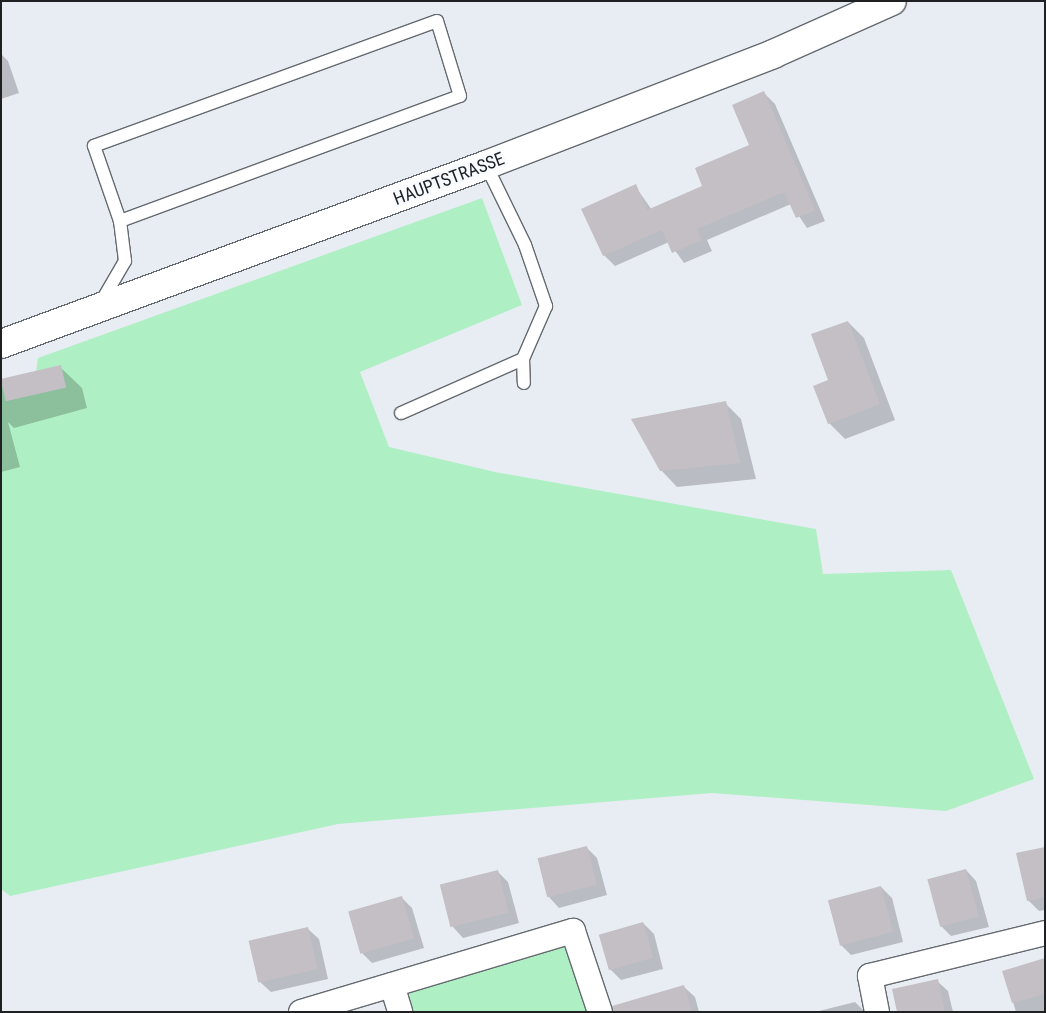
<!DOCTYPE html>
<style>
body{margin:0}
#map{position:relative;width:1046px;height:1013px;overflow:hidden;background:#e8edf4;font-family:"Roboto Condensed",sans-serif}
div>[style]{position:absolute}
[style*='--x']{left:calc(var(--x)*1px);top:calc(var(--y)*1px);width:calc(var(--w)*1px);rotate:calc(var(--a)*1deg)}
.green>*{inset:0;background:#afefc4}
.shadow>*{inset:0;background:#0003}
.building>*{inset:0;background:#c4bfc5;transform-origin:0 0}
.roads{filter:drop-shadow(1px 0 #656a70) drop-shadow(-1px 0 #656a70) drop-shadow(0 1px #656a70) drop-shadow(0 -1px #656a70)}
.lane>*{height:12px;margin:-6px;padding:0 6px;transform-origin:6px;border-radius:6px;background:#fff}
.street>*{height:24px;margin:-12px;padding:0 12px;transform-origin:12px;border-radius:12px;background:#fff}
.secondary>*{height:28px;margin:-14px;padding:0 14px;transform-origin:14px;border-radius:14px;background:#fff}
span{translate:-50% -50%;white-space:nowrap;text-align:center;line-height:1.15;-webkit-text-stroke:4.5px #f7fafe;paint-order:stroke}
.street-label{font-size:18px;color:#1e2022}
.frame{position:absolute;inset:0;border:2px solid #1e2022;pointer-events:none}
</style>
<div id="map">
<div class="green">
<div style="clip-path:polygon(482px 198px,522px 305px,360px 372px,389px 447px,495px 472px,816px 529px,823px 574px,951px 570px,1034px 779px,946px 811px,712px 793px,338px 824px,10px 896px,1px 889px,1px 381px,36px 372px,38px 358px)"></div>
<div style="clip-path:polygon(565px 945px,570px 950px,587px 1012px,410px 1012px,409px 990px)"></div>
</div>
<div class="shadow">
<div style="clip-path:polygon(1px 54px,8px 61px,19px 93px,1px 99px)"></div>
<div style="clip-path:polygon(764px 93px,775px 104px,825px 221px,807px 228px,791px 204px,707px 240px,712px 251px,684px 263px,669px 242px,615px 266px,604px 255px,635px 186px,652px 210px,704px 186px,750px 146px)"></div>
<div style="clip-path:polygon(848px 322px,864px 338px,895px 420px,845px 439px,829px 423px,830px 381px)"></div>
<div style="clip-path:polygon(60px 367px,82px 388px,87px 408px,14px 428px,8px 422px,20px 467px,1px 472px,1px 383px)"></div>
<div style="clip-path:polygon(725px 403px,741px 419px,756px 479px,677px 487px,661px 470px)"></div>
<div style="clip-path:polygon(586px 847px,597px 858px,607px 895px,559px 908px,549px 897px)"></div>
<div style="clip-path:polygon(1045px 848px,1045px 910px,1039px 911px,1028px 900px)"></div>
<div style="clip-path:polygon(966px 870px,976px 881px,989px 927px,951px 936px,941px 926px)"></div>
<div style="clip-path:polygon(497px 871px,508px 882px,519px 923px,463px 938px,453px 927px)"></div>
<div style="clip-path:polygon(881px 887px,892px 898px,903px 942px,851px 955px,840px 944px)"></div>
<div style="clip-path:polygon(401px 897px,412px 908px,424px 948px,372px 963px,362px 953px)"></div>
<div style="clip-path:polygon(643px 923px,654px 934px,663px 969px,621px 980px,610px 969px)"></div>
<div style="clip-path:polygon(308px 929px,319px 939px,328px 979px,271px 992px,260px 982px)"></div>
<div style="clip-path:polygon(1045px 960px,1045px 1012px,1016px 1012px,1004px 972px)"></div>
<div style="clip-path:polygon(937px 981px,948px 991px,953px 1012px,898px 1012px)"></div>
<div style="clip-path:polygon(684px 987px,695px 997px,699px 1012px,627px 1012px)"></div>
<div style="clip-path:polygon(855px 1002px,865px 1012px,815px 1012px)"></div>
</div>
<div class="building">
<div style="clip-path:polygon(764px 91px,815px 210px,796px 218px,784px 192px,697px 229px,702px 240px,672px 253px,662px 230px,603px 256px,581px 209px,636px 184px,647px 210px,702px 186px,695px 168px,749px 145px,732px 105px)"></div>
<div style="clip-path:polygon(848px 321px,880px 404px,828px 424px,813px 386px,828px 380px,811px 334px)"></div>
<div style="left:61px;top:365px;width:23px;height:62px;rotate:77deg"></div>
<div style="clip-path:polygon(726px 401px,740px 463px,660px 471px,631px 419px)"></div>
<div style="left:587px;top:846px;width:40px;height:51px;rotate:76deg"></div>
<div style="clip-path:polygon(1045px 847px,1045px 897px,1027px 901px,1016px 853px)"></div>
<div style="left:966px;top:869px;width:49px;height:40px;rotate:75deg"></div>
<div style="left:498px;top:870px;width:44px;height:60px;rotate:76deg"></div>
<div style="left:881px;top:886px;width:47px;height:55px;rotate:75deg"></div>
<div style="left:402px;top:896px;width:44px;height:56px;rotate:74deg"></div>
<div style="left:643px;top:922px;width:37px;height:46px;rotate:74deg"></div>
<div style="left:308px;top:927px;width:43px;height:61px;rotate:77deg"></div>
<div style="clip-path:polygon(1045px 958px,1045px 994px,1012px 1003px,1002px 971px)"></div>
<div style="clip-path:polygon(938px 979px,945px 1012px,897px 1012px,892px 989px)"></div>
<div style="clip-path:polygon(684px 985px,692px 1012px,613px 1012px,612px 1006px)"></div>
</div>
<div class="roads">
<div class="lane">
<div style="--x:486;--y:165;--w:89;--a:64"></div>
<div style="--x:525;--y:245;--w:65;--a:71"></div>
<div style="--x:546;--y:306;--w:58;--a:113.5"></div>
<div style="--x:523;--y:359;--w:24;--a:88"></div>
<div style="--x:100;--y:304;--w:50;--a:-59.8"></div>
<div style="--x:125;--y:261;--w:40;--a:-97.1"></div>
<div style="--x:120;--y:221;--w:362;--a:-20.2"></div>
<div style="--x:460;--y:96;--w:78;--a:-107"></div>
<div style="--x:437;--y:21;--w:365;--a:160"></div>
<div style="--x:94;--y:146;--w:79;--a:70.9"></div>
<div style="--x:401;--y:413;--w:133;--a:-23.9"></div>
</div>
<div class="street">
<div style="--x:392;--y:985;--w:28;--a:73"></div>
<div style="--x:301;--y:1012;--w:284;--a:-16.6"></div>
<div style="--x:573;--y:931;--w:85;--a:71.6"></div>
<div style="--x:877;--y:1012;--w:37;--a:-101"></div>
<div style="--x:870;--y:976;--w:180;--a:-13.8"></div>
</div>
<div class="secondary">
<div style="--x:1;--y:344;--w:517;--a:-20.26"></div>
<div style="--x:486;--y:165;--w:308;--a:-21.1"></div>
<div style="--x:773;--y:54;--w:130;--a:-24"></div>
</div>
</div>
<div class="street-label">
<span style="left:449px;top:179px;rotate:-21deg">HAUPTSTRASSE</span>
</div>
<div class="frame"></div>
</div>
